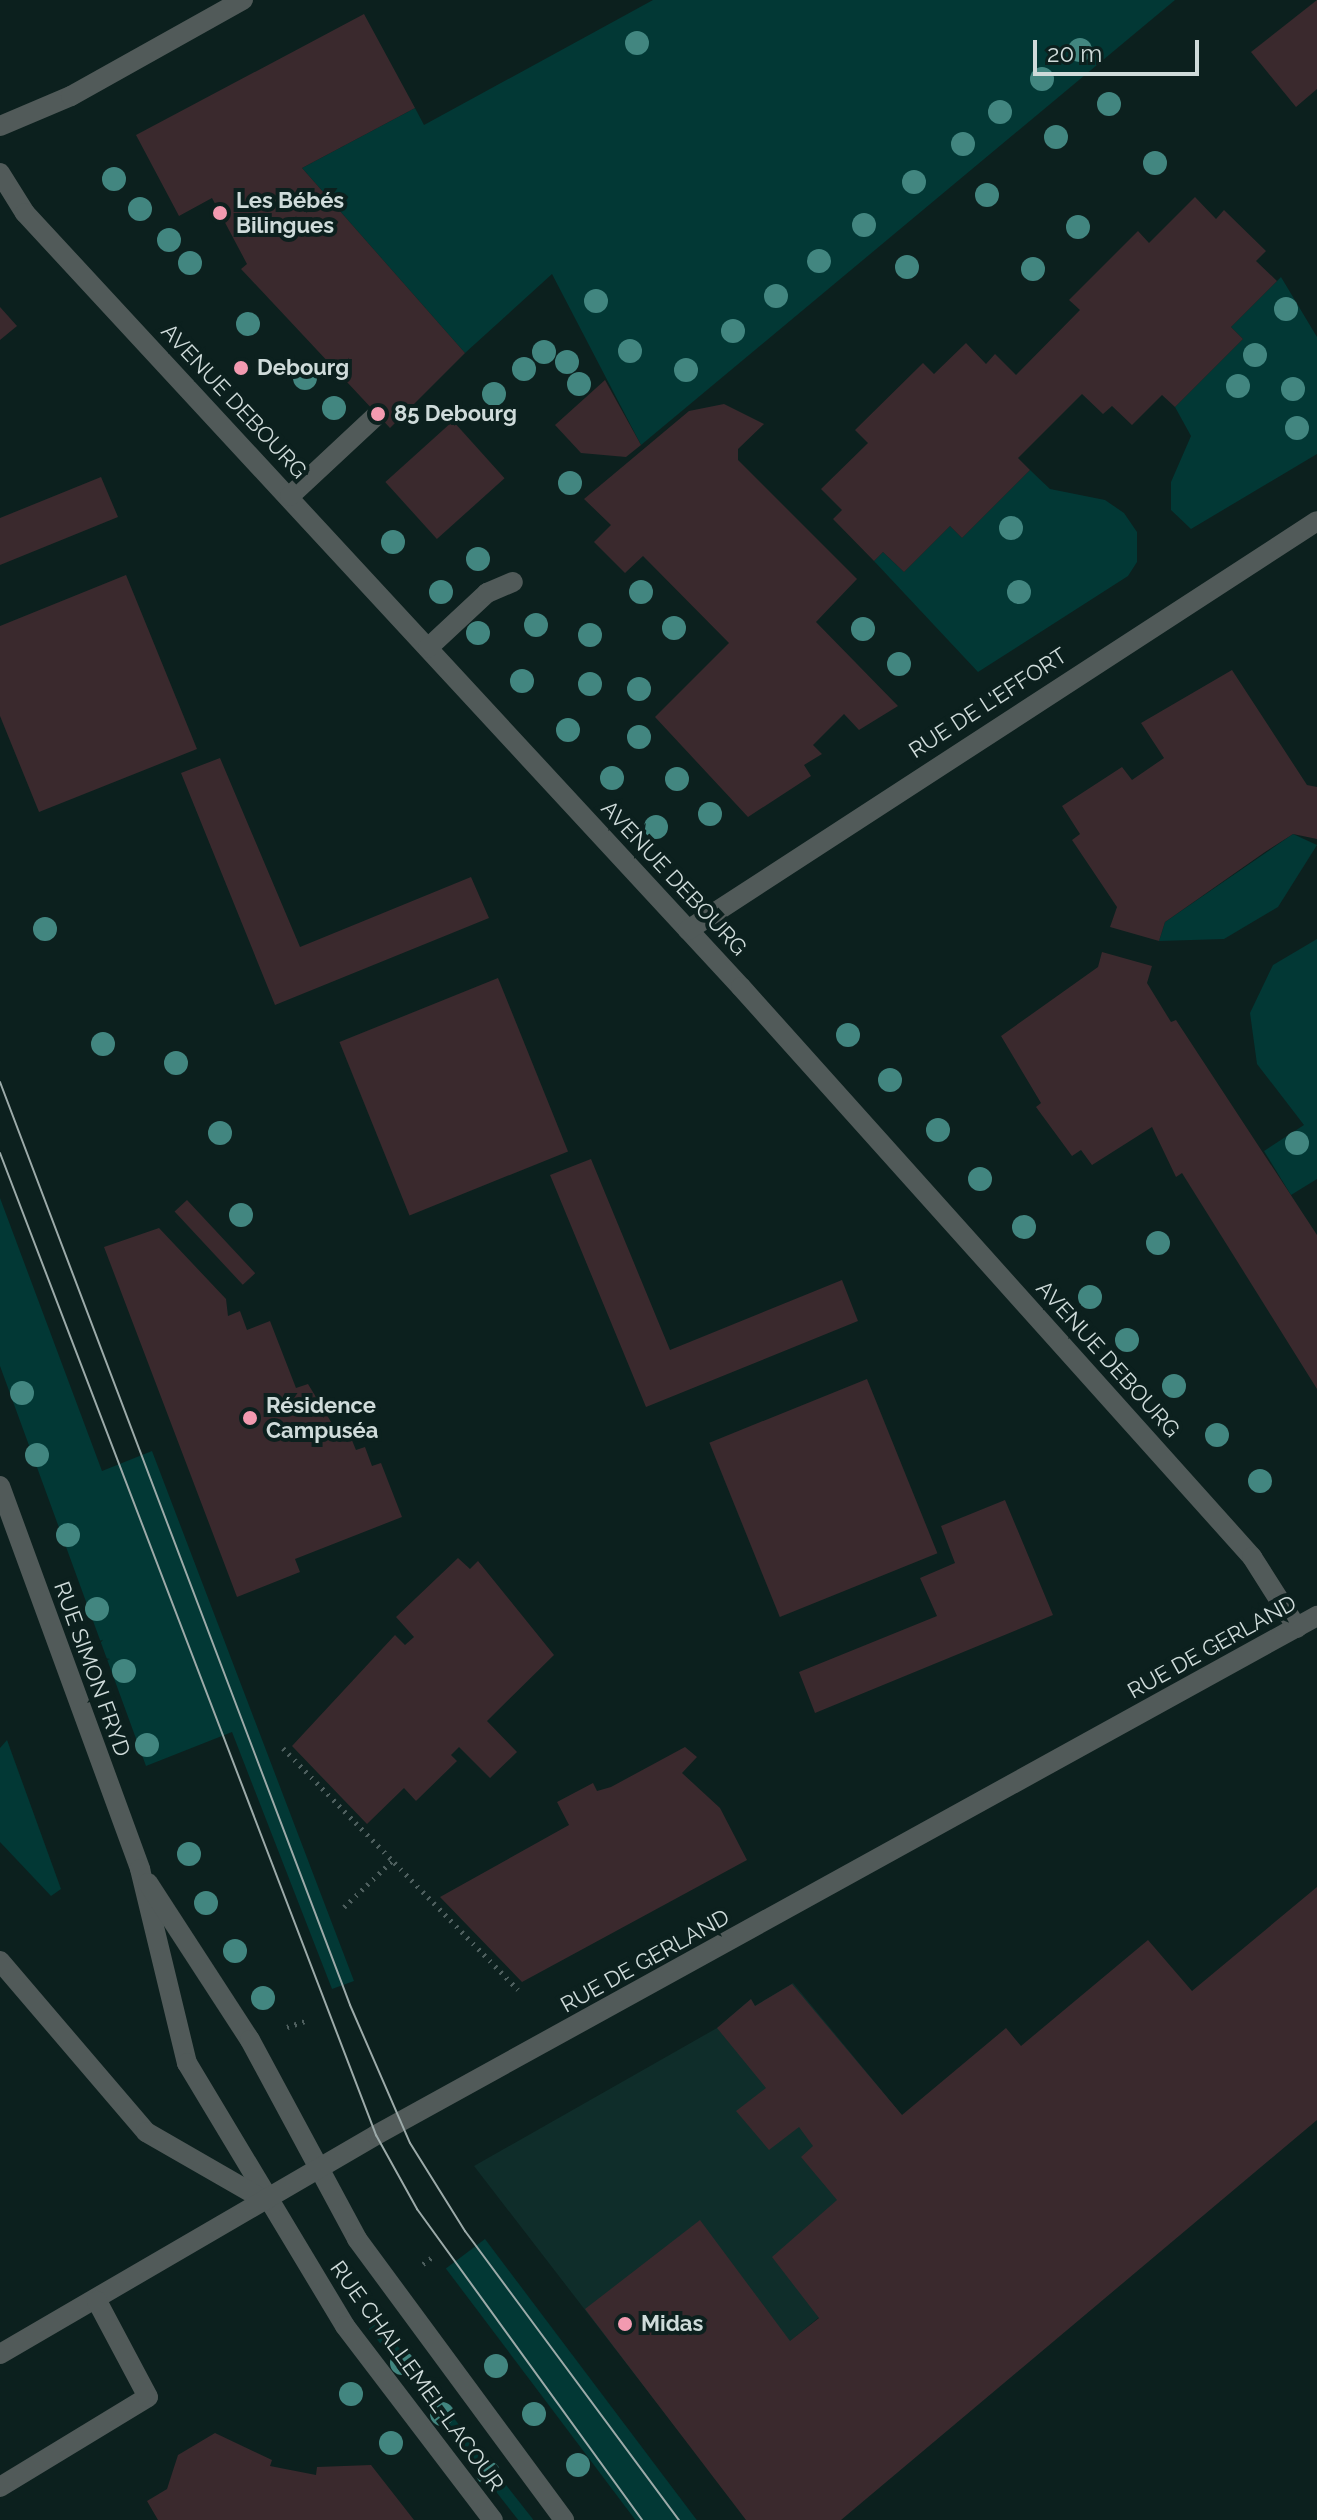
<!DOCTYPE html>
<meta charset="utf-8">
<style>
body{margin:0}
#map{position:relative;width:1317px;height:2520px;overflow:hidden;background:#0c201e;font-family:Raleway,sans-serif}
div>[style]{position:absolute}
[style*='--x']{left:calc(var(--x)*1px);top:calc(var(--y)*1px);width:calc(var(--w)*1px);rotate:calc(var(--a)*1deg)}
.built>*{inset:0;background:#0f2d2a}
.green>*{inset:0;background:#023835;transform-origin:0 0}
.building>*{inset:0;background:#3a292d;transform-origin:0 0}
.path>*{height:5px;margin-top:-2.5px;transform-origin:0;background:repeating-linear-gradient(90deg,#4e5f5e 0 2px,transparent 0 8px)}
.minor>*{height:20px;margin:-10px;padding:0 10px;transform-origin:10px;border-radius:10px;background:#515a59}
.tram>*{height:2px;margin:-1px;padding:0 1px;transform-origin:1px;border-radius:1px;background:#9caaa9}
.trees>*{width:24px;height:24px;margin:-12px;border-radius:50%;background:#428680}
.dots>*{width:22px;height:22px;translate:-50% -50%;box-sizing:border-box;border:4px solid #0c201e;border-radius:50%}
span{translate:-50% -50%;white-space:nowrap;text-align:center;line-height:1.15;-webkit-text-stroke:8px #0c201e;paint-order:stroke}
.poi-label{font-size:22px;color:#cfdbda;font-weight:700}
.left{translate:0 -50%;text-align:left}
.street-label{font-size:22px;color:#cfdbda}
.scale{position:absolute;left:1033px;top:40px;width:166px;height:36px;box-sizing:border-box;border:4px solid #cfdbda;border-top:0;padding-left:10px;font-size:24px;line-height:28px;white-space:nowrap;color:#cfdbda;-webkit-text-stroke:6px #0c201e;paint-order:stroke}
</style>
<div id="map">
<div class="built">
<div style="clip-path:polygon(793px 1983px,967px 2194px,680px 2433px,474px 2166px,717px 2028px,751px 1999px,755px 2006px)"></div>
</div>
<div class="green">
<div style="clip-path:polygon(653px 0,1175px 0,641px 445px,552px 274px,465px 353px,302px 168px,415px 108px,424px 125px)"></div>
<div style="clip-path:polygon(1281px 277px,1317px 337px,1317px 454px,1191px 529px,1171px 510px,1171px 482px,1191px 436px,1175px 407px,1243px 339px,1231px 327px)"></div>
<div style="clip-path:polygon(1030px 470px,1050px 489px,1105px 500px,1124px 513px,1137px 532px,1137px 562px,1128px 576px,978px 672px,874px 561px,883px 552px,904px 572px,950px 526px,962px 538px)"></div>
<div style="clip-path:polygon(1293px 834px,1317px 845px,1278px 907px,1224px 939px,1159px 941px,1165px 922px)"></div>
<div style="clip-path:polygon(1317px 939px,1317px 1179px,1291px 1195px,1264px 1151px,1304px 1125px,1257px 1064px,1250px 1013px,1273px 965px)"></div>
<div style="clip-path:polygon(0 1198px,102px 1471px,152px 1451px,354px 1981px,332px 1989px,232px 1732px,146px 1766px,0 1366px)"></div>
<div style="clip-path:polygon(7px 1740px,61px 1889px,51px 1896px,0 1842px,0 1748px)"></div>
<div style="left:485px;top:2239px;width:353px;height:49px;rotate:53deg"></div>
<div style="left:378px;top:2321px;width:252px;height:12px;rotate:52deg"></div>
</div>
<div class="building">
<div style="clip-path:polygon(1317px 0,1317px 89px,1296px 107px,1251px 52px)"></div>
<div style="clip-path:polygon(364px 14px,415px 108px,302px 168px,465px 353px,390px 428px,241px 269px,247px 264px,212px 198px,179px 216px,136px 135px)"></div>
<div style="clip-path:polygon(1195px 197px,1216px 219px,1224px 210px,1266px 251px,1256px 261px,1277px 281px,1231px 327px,1243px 339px,1175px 407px,1162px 395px,1132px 425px,1112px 406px,1103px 414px,1082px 394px,1018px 458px,1030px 470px,962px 538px,950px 526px,904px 572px,883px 552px,874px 561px,833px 519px,842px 510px,821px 489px,868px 443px,855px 430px,923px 363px,934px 374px,966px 343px,986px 364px,995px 354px,1016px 375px,1080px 310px,1069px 300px,1138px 231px,1149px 243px)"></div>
<div style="clip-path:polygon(0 307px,17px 326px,0 340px)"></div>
<div style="clip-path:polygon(605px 380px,641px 445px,626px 457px,581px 453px,555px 425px)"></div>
<div style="clip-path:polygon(724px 404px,764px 424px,738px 449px,738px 460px,857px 579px,816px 622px,898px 706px,859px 730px,844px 714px,813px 745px,822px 754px,804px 765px,811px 776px,748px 817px,655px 717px,729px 643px,643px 556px,625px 573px,594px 542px,611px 525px,584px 499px,689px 411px)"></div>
<div style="left:453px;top:421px;width:77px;height:91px;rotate:48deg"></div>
<div style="clip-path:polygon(101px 477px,118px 517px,0 565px,0 518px)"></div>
<div style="clip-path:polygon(126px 575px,197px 749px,39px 812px,0 716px,0 626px)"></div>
<div style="clip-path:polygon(1232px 670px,1307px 785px,1317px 787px,1317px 839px,1293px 834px,1265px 852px,1165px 922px,1159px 941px,1110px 927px,1117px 907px,1072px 840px,1080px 834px,1062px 806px,1122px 767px,1132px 780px,1164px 758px,1141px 723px)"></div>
<div style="clip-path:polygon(220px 758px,300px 947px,471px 877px,489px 918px,275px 1005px,181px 773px)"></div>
<div style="clip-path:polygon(1102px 952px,1152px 966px,1147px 983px,1171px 1022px,1176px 1020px,1317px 1235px,1317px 1389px,1182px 1173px,1176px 1177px,1152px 1127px,1092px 1165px,1081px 1150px,1072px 1156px,1036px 1107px,1041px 1103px,1001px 1036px,1098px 967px)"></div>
<div style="left:498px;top:978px;width:187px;height:171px;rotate:68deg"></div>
<div style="clip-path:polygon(591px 1159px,670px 1350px,842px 1280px,858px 1321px,646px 1407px,550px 1175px)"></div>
<div style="left:187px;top:1200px;width:100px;height:17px;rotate:47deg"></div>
<div style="clip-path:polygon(159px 1228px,226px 1299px,228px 1316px,240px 1311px,247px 1330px,270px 1321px,296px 1388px,308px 1384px,336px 1430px,346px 1426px,356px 1450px,365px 1447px,372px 1466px,381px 1463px,402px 1517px,295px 1559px,300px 1572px,237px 1597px,104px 1247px)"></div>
<div style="left:867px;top:1379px;width:188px;height:170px;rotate:68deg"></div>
<div style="clip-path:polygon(1005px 1500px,1053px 1615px,815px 1713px,799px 1672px,937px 1616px,920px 1578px,955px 1563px,941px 1526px)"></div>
<div style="clip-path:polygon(458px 1558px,470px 1569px,478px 1561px,554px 1655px,487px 1721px,517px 1752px,490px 1778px,459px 1747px,451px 1755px,457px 1761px,416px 1801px,404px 1788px,367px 1824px,292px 1746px,395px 1635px,405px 1645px,414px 1637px,396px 1617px)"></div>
<div style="clip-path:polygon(685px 1747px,697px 1757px,682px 1773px,720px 1808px,747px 1860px,522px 1982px,440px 1897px,569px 1825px,557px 1802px,593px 1783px,597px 1791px,611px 1787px)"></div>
<div style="clip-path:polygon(1317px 1887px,1317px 2120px,841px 2520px,746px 2520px,585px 2309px,700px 2220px,790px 2341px,819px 2318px,772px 2257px,837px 2200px,801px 2157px,813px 2146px,799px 2127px,769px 2150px,736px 2111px,766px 2088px,717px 2028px,751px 1999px,755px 2006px,792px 1984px,902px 2115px,1006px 2028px,1021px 2046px,1148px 1940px,1192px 1991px)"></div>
<div style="clip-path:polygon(215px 2433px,272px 2460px,270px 2466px,316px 2475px,317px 2467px,371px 2465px,414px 2520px,158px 2520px,147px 2501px,167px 2489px,178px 2455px)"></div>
</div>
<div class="path">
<div style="--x:283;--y:1748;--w:337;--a:45.8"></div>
<div style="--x:344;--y:1907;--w:66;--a:-43.8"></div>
<div style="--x:287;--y:2027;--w:22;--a:-18"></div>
<div style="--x:423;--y:2264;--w:14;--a:-36"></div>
</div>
<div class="minor">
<div style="--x:0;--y:126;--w:77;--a:-22.9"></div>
<div style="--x:71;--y:96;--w:197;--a:-29.2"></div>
<div style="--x:0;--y:173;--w:47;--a:58"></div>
<div style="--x:25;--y:213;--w:1054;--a:47.23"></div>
<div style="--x:741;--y:987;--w:766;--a:48.12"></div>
<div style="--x:1252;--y:1557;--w:84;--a:57.6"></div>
<div style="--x:290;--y:496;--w:120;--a:-43"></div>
<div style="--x:428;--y:648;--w:81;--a:-43"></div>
<div style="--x:487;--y:593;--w:28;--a:-23"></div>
<div style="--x:688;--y:930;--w:750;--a:-33.03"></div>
<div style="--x:0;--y:1486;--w:408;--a:69.9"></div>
<div style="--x:140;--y:1869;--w:200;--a:76.4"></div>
<div style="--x:187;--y:2063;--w:307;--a:59"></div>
<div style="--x:345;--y:2326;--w:244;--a:52.7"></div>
<div style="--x:148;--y:1883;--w:187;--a:57"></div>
<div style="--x:250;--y:2040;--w:226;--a:61.7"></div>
<div style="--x:357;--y:2239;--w:349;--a:53.6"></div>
<div style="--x:0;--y:1961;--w:225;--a:49.5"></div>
<div style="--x:146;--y:2132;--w:138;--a:29.9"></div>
<div style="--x:0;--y:2354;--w:435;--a:-30.2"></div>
<div style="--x:376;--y:2135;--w:1075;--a:-28.88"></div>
<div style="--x:0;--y:2487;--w:173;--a:-31.3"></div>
<div style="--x:148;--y:2397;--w:109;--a:-118"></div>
</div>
<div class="tram">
<div style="--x:0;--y:1082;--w:987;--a:69.23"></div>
<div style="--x:350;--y:2005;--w:150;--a:66.5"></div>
<div style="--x:410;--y:2143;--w:104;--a:58"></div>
<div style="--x:465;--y:2231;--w:360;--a:53.5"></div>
<div style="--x:0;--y:1153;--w:1052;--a:69.05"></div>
<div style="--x:376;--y:2135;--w:85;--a:61"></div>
<div style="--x:417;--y:2209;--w:384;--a:54.1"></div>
</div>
<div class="trees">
<div style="left:637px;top:43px"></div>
<div style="left:1080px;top:50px"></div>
<div style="left:1042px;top:79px"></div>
<div style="left:1109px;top:104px"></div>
<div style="left:1000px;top:112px"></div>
<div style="left:1056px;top:137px"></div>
<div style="left:963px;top:144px"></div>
<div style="left:1155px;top:163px"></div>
<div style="left:114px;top:179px"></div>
<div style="left:914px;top:182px"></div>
<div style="left:987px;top:195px"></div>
<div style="left:140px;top:209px"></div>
<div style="left:864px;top:225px"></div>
<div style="left:1078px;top:227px"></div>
<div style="left:169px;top:240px"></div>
<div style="left:819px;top:261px"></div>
<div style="left:190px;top:263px"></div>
<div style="left:907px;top:267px"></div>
<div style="left:1033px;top:269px"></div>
<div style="left:776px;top:296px"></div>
<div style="left:596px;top:301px"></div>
<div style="left:1286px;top:309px"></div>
<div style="left:248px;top:324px"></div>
<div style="left:733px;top:331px"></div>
<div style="left:630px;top:351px"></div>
<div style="left:544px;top:352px"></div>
<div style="left:1255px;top:355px"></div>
<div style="left:567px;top:362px"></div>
<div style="left:524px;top:369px"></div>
<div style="left:686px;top:370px"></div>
<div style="left:305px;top:378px"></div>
<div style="left:579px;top:384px"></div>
<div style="left:1238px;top:386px"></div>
<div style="left:1293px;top:389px"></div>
<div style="left:494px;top:394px"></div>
<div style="left:334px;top:408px"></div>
<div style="left:1297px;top:428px"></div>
<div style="left:570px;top:483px"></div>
<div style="left:1011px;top:528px"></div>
<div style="left:393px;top:542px"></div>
<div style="left:478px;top:559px"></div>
<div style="left:441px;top:592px"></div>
<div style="left:641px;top:592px"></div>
<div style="left:1019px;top:592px"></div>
<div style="left:536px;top:625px"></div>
<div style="left:674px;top:628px"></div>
<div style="left:863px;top:629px"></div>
<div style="left:478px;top:633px"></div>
<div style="left:590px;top:635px"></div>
<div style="left:899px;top:664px"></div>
<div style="left:522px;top:681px"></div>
<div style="left:590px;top:684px"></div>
<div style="left:639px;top:689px"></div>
<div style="left:568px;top:730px"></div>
<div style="left:639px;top:737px"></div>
<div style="left:612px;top:778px"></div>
<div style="left:677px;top:779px"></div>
<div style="left:710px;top:814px"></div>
<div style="left:656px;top:827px"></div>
<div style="left:45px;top:929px"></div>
<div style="left:848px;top:1035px"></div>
<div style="left:103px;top:1044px"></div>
<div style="left:176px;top:1063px"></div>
<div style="left:890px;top:1080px"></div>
<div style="left:938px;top:1130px"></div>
<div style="left:220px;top:1133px"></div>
<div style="left:1297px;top:1143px"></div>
<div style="left:980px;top:1179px"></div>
<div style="left:241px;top:1215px"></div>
<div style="left:1024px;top:1227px"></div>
<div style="left:1158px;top:1243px"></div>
<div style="left:1090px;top:1297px"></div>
<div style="left:1127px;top:1340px"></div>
<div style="left:1174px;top:1386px"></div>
<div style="left:22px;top:1393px"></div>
<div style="left:1217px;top:1435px"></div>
<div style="left:37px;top:1455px"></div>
<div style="left:1260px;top:1481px"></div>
<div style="left:68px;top:1535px"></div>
<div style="left:97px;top:1609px"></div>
<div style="left:124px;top:1671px"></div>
<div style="left:147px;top:1745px"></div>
<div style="left:189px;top:1854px"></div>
<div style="left:206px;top:1903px"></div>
<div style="left:235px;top:1951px"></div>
<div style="left:263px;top:1998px"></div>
<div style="left:402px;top:2363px"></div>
<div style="left:496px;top:2366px"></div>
<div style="left:351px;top:2394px"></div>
<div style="left:442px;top:2414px"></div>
<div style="left:534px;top:2414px"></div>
<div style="left:391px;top:2443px"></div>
<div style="left:578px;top:2465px"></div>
<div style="left:488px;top:2473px"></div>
</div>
<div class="dots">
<div style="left:220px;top:213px;background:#f29ab0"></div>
<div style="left:241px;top:368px;background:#f29ab0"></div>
<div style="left:378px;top:414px;background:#f29ab0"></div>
<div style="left:250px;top:1418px;background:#f29ab0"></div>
<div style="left:625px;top:2324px;background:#f29ab0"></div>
</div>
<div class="poi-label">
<span class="left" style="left:236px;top:213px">Les Bébés<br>Bilingues</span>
<span class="left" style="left:257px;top:368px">Debourg</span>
<span class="left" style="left:394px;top:414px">85 Debourg</span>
<span class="left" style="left:266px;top:1418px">Résidence<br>Campuséa</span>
<span class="left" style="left:641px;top:2324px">Midas</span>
</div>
<div class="street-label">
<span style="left:234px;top:401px;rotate:47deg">AVENUE DEBOURG</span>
<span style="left:988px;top:703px;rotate:-33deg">RUE DE L'EFFORT</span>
<span style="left:674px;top:878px;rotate:47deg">AVENUE DEBOURG</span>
<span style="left:1108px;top:1359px;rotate:48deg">AVENUE DEBOURG</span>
<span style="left:1212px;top:1647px;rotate:-29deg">RUE DE GERLAND</span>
<span style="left:92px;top:1669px;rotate:70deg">RUE SIMON FRYD</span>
<span style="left:645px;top:1961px;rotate:-29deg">RUE DE GERLAND</span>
<span style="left:417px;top:2376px;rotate:54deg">RUE CHALLEMEL-LACOUR</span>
</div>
<div class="scale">20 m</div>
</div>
